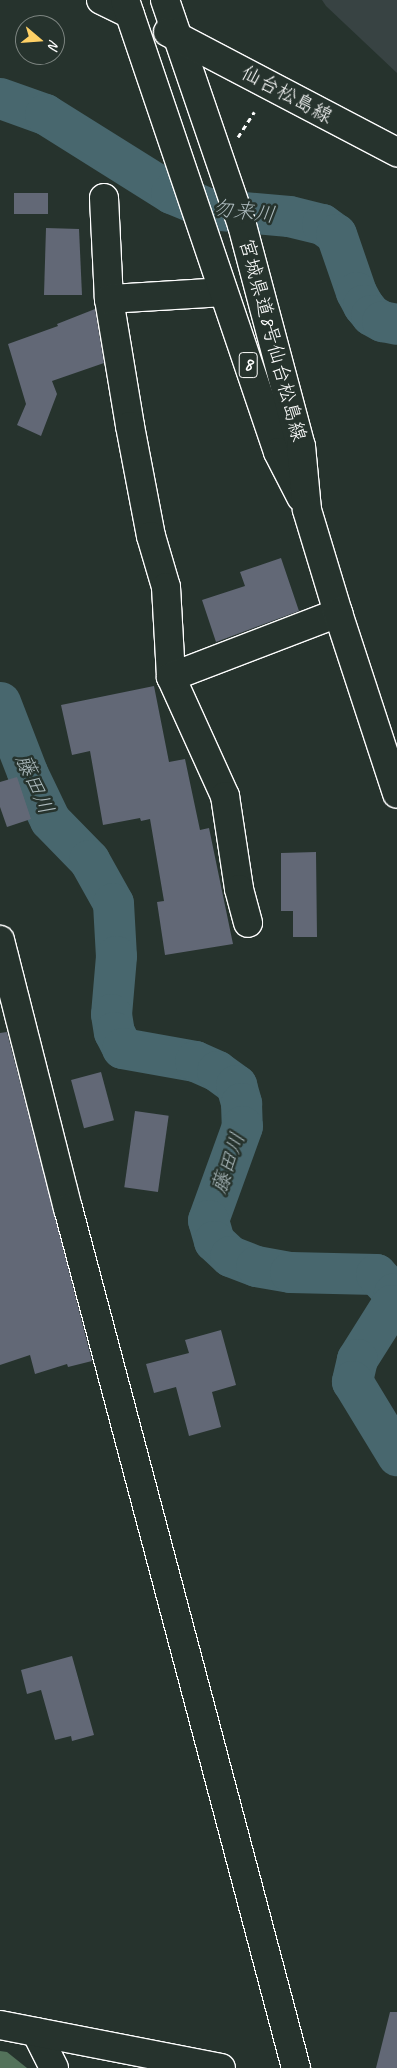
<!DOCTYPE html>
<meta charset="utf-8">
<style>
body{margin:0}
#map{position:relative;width:397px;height:2068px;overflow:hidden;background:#26332d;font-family:Caveat,"Klee One",sans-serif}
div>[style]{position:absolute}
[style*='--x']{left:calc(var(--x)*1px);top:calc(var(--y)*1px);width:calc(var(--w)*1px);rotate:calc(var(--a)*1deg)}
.built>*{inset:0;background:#384343}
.green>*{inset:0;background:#53725a}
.river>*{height:41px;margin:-20.5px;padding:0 20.5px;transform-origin:20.5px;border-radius:20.5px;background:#48676e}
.building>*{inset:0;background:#626876;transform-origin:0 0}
.path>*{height:3px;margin-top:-1.5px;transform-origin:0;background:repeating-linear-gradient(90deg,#fff 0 5px,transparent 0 9px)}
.roads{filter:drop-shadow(1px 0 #fff) drop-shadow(-1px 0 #fff) drop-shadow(0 1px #fff) drop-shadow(0 -1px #fff)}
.minor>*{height:28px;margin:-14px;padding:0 14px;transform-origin:14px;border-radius:14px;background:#26332d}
.tertiary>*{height:28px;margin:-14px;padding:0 14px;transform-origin:14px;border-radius:14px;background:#26332d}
.primary>*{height:28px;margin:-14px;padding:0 14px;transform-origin:14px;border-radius:14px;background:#26332d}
span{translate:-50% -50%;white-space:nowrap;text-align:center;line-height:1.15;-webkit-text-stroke:5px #26332d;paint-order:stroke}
.shield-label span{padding:1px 4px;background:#26332d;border:1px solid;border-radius:4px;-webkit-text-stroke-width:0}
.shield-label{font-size:19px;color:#fff;font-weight:700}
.street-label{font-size:20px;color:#fff}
.water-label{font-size:21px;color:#adbbbe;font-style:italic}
.north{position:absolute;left:15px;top:15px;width:50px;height:50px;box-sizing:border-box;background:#26332d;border:1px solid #7d8581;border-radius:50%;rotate:108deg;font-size:14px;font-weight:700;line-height:20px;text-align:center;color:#fff}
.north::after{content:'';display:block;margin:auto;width:18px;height:22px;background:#ffd166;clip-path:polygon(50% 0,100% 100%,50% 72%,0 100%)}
</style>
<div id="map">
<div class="built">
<div style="clip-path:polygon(322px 0,397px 0,397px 73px,326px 6px)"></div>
</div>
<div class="green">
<div style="clip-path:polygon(0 2051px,7px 2052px,27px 2068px,0 2068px)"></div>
</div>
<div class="river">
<div style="--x:0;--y:98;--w:48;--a:19.6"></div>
<div style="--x:45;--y:114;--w:149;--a:32.1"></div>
<div style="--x:171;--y:193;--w:42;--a:22.3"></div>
<div style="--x:210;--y:209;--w:79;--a:5.1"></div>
<div style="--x:289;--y:216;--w:34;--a:14"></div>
<div style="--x:322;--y:224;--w:17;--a:36"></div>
<div style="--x:336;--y:234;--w:61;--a:71"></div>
<div style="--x:356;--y:292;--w:15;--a:62"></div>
<div style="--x:363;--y:305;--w:13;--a:51"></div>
<div style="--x:371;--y:315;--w:13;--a:29"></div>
<div style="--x:382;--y:321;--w:15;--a:11"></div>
<div style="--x:0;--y:702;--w:75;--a:68.9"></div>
<div style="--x:27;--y:772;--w:53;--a:64.4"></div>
<div style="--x:50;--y:820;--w:56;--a:45.7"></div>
<div style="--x:89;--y:860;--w:49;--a:60.8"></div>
<div style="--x:113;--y:903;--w:53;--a:86.8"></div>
<div style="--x:116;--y:956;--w:58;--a:94.9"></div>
<div style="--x:111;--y:1014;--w:18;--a:81"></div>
<div style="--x:114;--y:1032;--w:18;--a:63"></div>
<div style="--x:122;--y:1048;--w:74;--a:10.1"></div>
<div style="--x:195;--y:1061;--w:24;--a:24"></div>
<div style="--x:217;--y:1071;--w:24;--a:36"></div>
<div style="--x:236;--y:1085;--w:19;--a:74"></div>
<div style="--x:241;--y:1103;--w:23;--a:88"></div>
<div style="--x:242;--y:1126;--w:100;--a:109.9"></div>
<div style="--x:208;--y:1220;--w:22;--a:74"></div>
<div style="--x:214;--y:1241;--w:22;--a:43"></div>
<div style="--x:230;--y:1256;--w:28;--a:21"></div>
<div style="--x:256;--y:1266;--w:35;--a:10"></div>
<div style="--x:290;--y:1272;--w:86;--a:1.3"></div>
<div style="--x:376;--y:1274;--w:26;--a:47"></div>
<div style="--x:394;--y:1293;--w:12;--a:104"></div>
<div style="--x:391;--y:1305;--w:64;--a:122.2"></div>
<div style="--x:357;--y:1359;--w:23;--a:103"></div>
<div style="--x:352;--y:1381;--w:87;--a:58.7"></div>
</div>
<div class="building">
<div style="left:14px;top:193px;width:34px;height:21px"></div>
<div style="clip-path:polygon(46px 228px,79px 229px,82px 295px,44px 295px)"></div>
<div style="clip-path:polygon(95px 309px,104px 363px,52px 381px,57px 394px,41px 436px,17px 425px,26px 404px,8px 344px,58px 326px,57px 324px)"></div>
<div style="clip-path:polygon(281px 558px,299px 611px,216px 642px,202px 600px,245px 586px,240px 572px)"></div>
<div style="clip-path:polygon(154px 686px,169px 762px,185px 759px,200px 830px,209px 828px,233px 944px,165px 955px,157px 902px,164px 901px,150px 819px,141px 821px,140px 818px,103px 825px,90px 751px,72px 755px,61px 705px)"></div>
<div style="clip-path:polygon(17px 777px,31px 819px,7px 827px,0 807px,0 782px)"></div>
<div style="clip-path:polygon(316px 852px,317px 937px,293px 937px,293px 911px,281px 911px,281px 853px)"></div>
<div style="clip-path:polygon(7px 1032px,92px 1361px,68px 1367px,67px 1364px,35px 1374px,30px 1355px,0 1365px,0 1033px)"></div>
<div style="left:101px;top:1072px;width:50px;height:31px;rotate:75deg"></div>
<div style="left:135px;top:1111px;width:34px;height:77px;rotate:8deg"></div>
<div style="clip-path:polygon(221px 1330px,236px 1385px,212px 1392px,221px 1427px,189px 1436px,176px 1387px,154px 1393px,146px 1364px,189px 1353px,185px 1340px)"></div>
<div style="clip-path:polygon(72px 1656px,94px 1735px,72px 1741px,71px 1736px,55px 1740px,41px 1690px,27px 1694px,21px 1670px)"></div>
<div style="clip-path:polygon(390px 2012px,397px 2012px,397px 2068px,376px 2068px)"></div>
</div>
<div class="path">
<div style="--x:238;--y:137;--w:30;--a:-57"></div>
</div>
<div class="roads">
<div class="minor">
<div style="--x:104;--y:198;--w:101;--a:87.2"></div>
<div style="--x:109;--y:299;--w:129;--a:80.6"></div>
<div style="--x:130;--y:426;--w:112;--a:79.2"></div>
<div style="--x:151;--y:536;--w:53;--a:73.6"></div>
<div style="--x:166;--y:587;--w:90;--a:86.8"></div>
<div style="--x:171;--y:677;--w:131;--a:65.6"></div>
<div style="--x:225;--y:796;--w:94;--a:81.4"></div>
<div style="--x:239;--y:889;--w:35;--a:75"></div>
<div style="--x:109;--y:299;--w:114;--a:-3.5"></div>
<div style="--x:171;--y:677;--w:179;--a:-21"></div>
<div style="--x:0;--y:940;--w:276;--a:75.8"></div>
<div style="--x:68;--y:1208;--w:890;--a:75.15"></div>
<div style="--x:36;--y:2032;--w:40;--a:63.4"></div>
</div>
<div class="tertiary">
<div style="--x:101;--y:0;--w:32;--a:26"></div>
<div style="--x:0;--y:2025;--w:225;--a:11"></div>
</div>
<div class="primary">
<div style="--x:125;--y:0;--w:477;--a:71.3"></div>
<div style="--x:278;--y:452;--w:51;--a:62.9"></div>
<div style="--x:165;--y:0;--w:238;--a:71.1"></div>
<div style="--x:242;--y:225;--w:229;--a:75.1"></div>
<div style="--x:301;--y:446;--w:64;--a:84.6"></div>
<div style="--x:307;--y:510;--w:108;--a:73.2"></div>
<div style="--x:338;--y:613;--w:190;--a:71.9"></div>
<div style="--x:168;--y:32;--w:259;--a:27.7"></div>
</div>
</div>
<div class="shield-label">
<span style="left:248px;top:365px">8</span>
</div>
<div class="street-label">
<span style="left:287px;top:94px;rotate:28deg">仙台松島線</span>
<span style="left:273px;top:340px;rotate:75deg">宮城県道8号仙台松島線</span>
</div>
<div class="water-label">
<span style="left:244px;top:211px;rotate:7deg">勿来川</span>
<span style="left:35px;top:784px;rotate:66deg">藤田川</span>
<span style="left:228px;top:1163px;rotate:-71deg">藤田川</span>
</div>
<div class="north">N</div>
</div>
